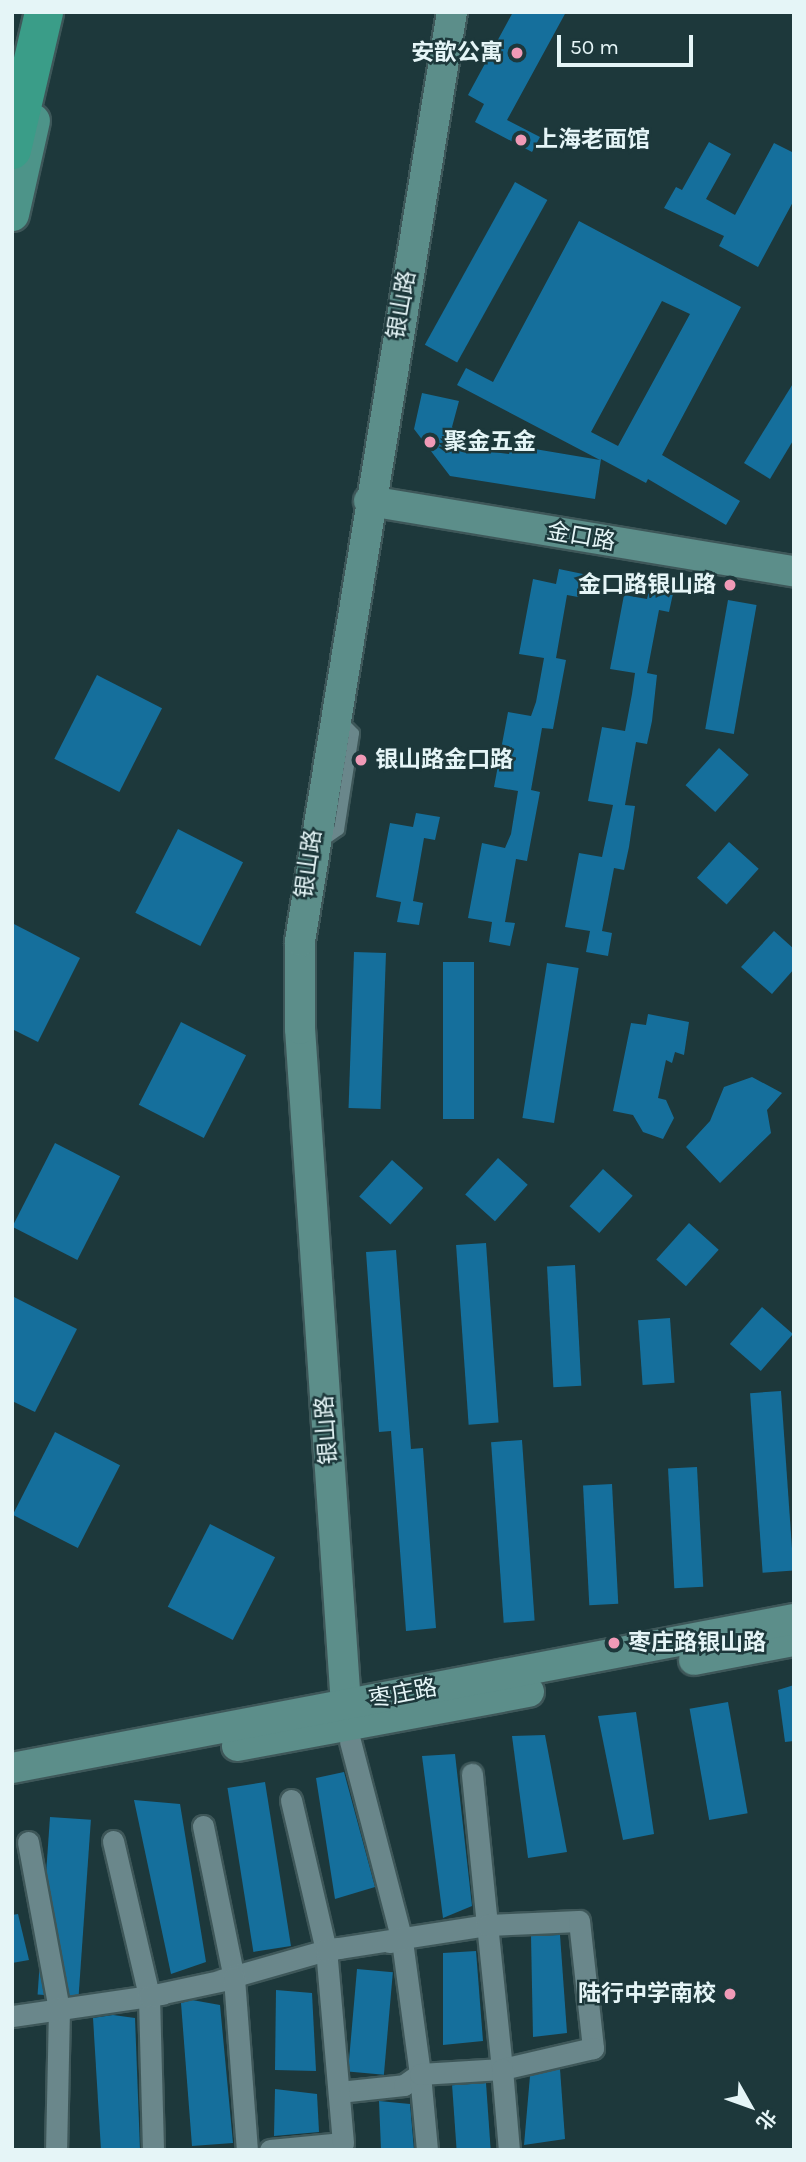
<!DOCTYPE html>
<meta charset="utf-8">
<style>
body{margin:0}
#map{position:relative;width:806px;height:2162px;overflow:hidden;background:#1d383b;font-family:Karla,"Noto Sans SC",sans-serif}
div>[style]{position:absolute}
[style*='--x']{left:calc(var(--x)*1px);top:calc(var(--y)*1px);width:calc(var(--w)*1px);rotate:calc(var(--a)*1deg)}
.building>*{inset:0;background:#156f9c;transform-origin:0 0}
.roads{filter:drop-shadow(2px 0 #3e5759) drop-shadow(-2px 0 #3e5759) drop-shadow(0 2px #3e5759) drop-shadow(0 -2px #3e5759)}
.lane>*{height:10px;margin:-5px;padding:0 5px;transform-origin:5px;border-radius:5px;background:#6a878b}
.street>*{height:21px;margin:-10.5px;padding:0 10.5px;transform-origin:10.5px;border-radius:10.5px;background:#6a878b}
.secondary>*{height:30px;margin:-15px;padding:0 15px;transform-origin:15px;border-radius:15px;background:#5c8e8a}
.primary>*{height:33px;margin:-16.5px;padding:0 16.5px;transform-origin:16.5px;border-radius:16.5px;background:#4d9489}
.highway>*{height:38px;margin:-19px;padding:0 19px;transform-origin:19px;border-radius:19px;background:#3a9d88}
.dots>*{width:19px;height:19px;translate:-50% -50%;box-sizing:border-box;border:4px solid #1d383b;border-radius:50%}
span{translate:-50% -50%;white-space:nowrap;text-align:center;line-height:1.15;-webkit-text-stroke:5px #1d383b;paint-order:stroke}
.poi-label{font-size:23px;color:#e5f5f7;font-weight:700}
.right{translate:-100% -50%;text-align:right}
.left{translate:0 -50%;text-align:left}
.street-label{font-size:23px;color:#e5f5f7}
.frame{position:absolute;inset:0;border:14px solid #e5f5f7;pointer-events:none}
.north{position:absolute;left:715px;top:2071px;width:70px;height:70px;-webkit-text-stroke:5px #1d383b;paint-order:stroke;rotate:130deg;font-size:19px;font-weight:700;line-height:28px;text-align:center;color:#e5f5f7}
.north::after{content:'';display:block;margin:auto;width:24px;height:32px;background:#e5f5f7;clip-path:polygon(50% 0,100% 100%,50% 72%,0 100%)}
.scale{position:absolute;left:557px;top:35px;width:136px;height:32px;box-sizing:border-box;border:4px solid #e5f5f7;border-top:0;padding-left:9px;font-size:21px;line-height:24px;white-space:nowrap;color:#e5f5f7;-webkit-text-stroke:5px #1d383b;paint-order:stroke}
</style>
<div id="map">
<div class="building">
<div style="clip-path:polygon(513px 12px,566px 12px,507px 120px,540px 137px,532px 152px,475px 122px,484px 104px,468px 95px)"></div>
<div style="clip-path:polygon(709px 142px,731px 154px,706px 199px,735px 215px,774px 143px,794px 153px,794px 200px,758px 267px,719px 246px,724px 236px,664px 208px,676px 187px,682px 190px)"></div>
<div style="left:515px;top:182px;width:37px;height:186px;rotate:29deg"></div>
<div style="clip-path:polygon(evenodd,579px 221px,741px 307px,662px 455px,740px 501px,726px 525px,648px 479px,646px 483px,601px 459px,595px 499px,450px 476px,414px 429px,422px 393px,459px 401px,452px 427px,468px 449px,509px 454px,511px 445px,600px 460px,457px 385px,466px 368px,493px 382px,579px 221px,662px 301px,690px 314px,618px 446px,591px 432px,662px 301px)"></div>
<div style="clip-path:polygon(794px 382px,794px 439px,770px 479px,744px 463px)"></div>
<div style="clip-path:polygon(559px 569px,583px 574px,578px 597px,567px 595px,556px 658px,566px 660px,553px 729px,542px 728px,531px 790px,540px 792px,527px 861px,516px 859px,505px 922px,515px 923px,510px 946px,489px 942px,492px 922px,468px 918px,482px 843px,505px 848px,511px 834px,518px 791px,494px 787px,508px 712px,531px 716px,536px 702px,544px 658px,519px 654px,533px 579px,556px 584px)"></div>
<div style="clip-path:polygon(650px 585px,674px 589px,669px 612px,659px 610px,647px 673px,657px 675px,652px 721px,647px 744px,636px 742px,625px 805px,635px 806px,629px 847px,624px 870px,614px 868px,602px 931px,612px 933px,608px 956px,586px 952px,590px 931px,565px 927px,579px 853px,602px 857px,613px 805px,588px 801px,602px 727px,625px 731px,632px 694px,635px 673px,610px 669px,624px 595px,647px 599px)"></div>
<div style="left:728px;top:600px;width:29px;height:131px;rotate:10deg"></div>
<div style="left:97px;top:675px;width:73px;height:94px;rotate:27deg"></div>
<div style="left:719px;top:748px;width:40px;height:50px;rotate:42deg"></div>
<div style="clip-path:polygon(416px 813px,440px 817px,435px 840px,424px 838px,413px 901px,423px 903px,419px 925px,397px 922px,401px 902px,376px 897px,390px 823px,413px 827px)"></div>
<div style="left:178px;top:829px;width:73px;height:94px;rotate:27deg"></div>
<div style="left:729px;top:842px;width:40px;height:48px;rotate:42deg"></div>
<div style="clip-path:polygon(12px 923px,80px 958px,38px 1042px,12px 1029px)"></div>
<div style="clip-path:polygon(774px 931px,794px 949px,794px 969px,772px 994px,741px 967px)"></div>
<div style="left:354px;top:952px;width:32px;height:156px;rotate:2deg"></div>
<div style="left:443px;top:962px;width:31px;height:157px"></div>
<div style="left:547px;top:963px;width:32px;height:157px;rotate:9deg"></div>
<div style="clip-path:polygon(648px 1014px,689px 1022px,684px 1055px,675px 1052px,672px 1063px,666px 1060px,658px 1098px,666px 1100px,674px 1118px,663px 1139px,643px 1132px,633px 1115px,613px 1111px,631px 1023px,646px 1025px)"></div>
<div style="left:181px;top:1022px;width:73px;height:93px;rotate:27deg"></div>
<div style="clip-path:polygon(752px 1077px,782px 1093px,767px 1110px,771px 1133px,720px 1183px,686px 1147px,710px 1121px,724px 1087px)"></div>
<div style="left:55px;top:1143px;width:73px;height:94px;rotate:27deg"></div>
<div style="left:498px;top:1158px;width:40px;height:49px;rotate:42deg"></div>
<div style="left:392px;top:1160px;width:42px;height:49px;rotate:42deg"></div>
<div style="left:603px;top:1169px;width:40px;height:50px;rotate:42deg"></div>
<div style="left:689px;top:1223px;width:40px;height:49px;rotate:42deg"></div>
<div style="left:486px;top:1243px;width:180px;height:30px;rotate:86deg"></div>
<div style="clip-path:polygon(396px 1250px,411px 1449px,423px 1448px,436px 1628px,406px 1631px,391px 1431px,379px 1432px,366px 1252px)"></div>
<div style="left:575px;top:1265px;width:121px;height:28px;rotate:87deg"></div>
<div style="clip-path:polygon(12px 1296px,77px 1329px,35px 1412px,12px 1401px)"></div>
<div style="left:762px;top:1307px;width:41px;height:49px;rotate:41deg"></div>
<div style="left:670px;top:1318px;width:65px;height:32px;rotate:86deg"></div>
<div style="left:781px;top:1391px;width:180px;height:31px;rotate:86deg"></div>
<div style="left:55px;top:1432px;width:73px;height:93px;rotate:27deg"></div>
<div style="left:522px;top:1440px;width:181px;height:31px;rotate:86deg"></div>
<div style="left:697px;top:1467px;width:120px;height:29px;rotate:87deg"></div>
<div style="left:612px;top:1484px;width:120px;height:29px;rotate:87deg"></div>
<div style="left:210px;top:1524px;width:73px;height:93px;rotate:27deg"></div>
<div style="clip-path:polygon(794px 1685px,794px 1741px,785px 1742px,778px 1690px)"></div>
<div style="left:728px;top:1702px;width:113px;height:39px;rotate:80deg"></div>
<div style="clip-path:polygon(636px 1712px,654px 1834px,623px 1840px,598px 1716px)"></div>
<div style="clip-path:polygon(545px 1735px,567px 1852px,528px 1858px,512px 1736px)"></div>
<div style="clip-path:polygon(455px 1754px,472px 1906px,443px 1918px,422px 1756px)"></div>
<div style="clip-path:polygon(344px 1772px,375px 1887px,335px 1899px,316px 1778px)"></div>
<div style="left:265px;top:1782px;width:166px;height:38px;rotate:81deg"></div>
<div style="clip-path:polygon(134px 1800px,180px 1804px,206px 1962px,171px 1974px)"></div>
<div style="left:50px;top:1817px;width:41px;height:178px;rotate:4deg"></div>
<div style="clip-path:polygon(18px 1914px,29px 1960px,12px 1963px,12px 1915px)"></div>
<div style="clip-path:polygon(560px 1935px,567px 2033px,533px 2037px,531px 1936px)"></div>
<div style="clip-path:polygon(476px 1951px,483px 2041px,443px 2045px,443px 1953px)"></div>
<div style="left:357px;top:1969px;width:36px;height:103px;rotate:5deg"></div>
<div style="clip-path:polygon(276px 1990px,312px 1993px,316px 2071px,275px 2070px)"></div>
<div style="clip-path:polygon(192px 2000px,220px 2005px,233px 2143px,192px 2146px,181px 2003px)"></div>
<div style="clip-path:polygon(113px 2015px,135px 2018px,140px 2150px,101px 2150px,93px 2018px)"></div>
<div style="clip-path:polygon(560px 2069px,565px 2139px,524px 2145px,530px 2076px)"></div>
<div style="left:486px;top:2083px;width:67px;height:34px;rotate:86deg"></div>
<div style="clip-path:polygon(275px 2089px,317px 2094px,319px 2132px,274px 2136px)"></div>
<div style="clip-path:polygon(379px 2101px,410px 2104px,414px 2150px,381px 2150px)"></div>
</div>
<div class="roads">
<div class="lane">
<div style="--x:322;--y:842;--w:21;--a:-35"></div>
<div style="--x:339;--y:830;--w:98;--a:-81.2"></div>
<div style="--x:354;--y:733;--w:18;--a:-135"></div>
</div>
<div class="street">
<div style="--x:350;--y:1741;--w:206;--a:75.4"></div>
<div style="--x:402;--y:1940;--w:13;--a:171"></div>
<div style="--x:291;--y:1800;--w:154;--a:76.9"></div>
<div style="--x:326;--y:1950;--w:13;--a:-9"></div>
<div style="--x:203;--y:1826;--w:155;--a:78.5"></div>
<div style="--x:113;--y:1841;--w:159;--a:76.9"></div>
<div style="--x:149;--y:1996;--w:13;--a:-9"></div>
<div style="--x:28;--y:1842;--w:170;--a:79.5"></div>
<div style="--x:59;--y:2009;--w:141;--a:91.2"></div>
<div style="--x:221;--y:1980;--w:109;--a:-15.9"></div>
<div style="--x:12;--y:2016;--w:138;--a:-8.3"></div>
<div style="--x:339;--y:2092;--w:65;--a:-6.1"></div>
<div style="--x:404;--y:2085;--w:19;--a:-35"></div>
<div style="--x:420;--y:2074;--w:135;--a:-97.7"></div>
<div style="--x:153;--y:2150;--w:154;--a:-91.5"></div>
<div style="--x:149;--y:1996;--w:87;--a:-12"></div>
<div style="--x:234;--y:1978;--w:172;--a:85.7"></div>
<div style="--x:270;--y:2150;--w:73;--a:-5.5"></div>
<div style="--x:343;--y:2143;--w:194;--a:-95"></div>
<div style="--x:326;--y:1950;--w:163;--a:-8.8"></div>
<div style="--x:487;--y:1925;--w:152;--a:-95.7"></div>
<div style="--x:427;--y:2150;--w:76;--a:-95.3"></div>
<div style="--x:420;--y:2074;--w:82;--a:-3.5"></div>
<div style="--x:502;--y:2069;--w:145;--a:-95.9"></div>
<div style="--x:487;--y:1925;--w:92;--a:-2.5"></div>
<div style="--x:579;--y:1921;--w:128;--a:83.7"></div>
<div style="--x:593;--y:2048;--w:93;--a:167"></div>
<div style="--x:502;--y:2069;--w:81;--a:85.1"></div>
</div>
<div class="secondary">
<div style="--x:369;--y:501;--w:431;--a:9.4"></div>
<div style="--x:694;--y:1660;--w:102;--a:-10.8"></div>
<div style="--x:346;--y:1705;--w:678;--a:-93.89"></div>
<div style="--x:300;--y:1029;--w:88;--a:-90"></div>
<div style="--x:300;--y:941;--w:941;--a:-80.71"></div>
<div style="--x:237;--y:1746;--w:297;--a:-10.5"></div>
<div style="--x:12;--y:1768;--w:796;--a:-10.79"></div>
</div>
<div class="primary">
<div style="--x:12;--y:214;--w:96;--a:-77.4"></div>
</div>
<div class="highway">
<div style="--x:12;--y:150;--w:142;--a:-76.9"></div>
</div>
</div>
<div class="dots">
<div style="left:517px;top:53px;background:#f09ab7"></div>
<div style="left:521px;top:140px;background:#f09ab7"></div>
<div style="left:430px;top:442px;background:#f09ab7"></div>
<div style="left:730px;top:585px;background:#f09ab7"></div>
<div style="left:361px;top:760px;background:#f09ab7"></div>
<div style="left:614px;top:1643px;background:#f09ab7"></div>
<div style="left:730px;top:1994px;background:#f09ab7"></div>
</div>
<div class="poi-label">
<span class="right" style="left:503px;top:53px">安歆公寓</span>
<span class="left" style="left:535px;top:140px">上海老面馆</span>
<span class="left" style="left:444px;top:442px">聚金五金</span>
<span class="right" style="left:716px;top:585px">金口路银山路</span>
<span class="left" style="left:375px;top:760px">银山路金口路</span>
<span class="left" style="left:628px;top:1643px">枣庄路银山路</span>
<span class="right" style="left:716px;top:1994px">陆行中学南校</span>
</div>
<div class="street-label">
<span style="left:402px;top:305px;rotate:-80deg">银山路</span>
<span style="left:581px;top:537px;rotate:10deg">金口路</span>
<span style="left:309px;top:864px;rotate:-82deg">银山路</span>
<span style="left:327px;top:1430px;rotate:-94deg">银山路</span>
<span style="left:403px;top:1694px;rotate:-11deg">枣庄路</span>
</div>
<div class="frame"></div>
<div class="north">北</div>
<div class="scale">50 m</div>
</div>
